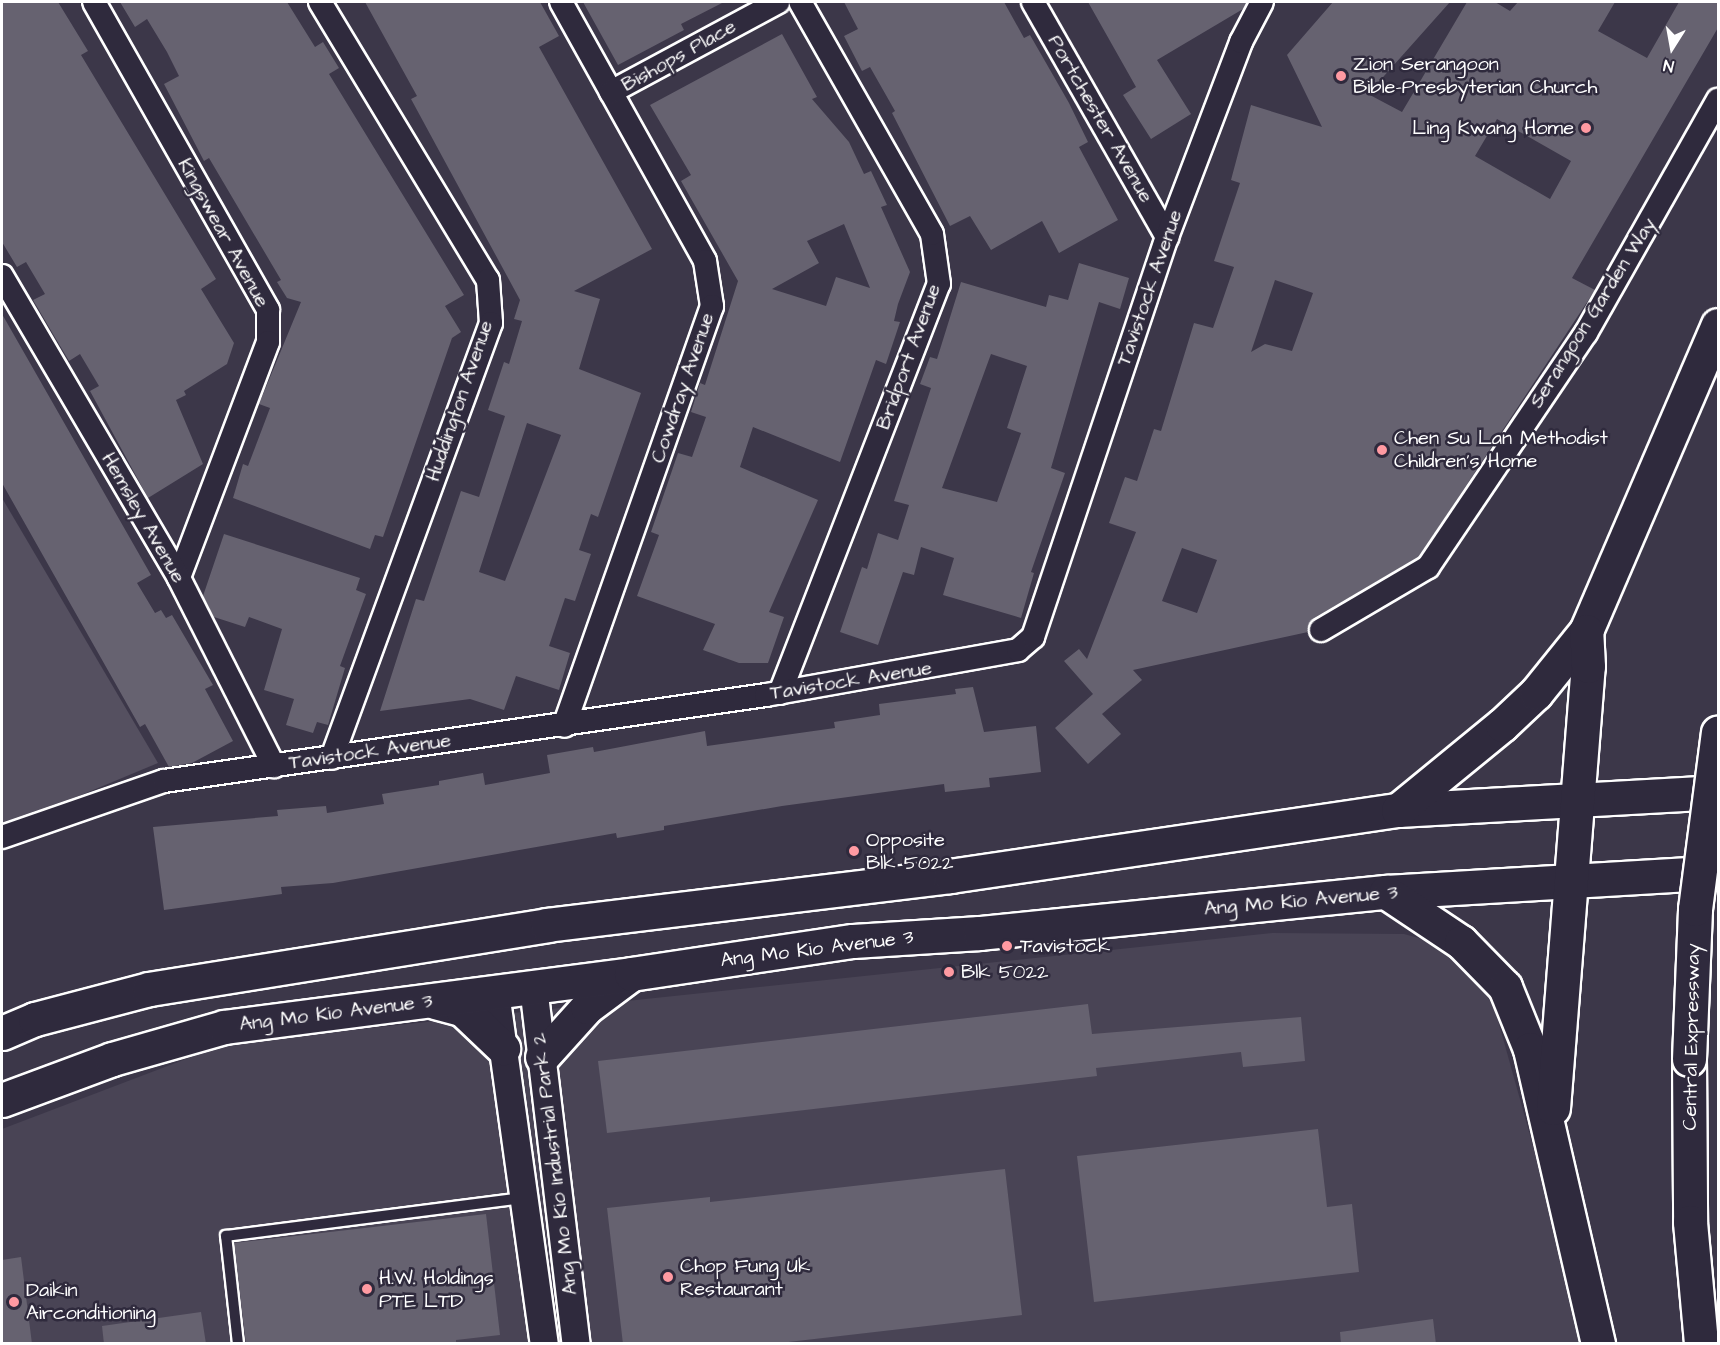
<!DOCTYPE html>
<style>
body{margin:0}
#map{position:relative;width:1720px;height:1345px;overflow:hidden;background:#3c3749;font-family:"Architects Daughter",sans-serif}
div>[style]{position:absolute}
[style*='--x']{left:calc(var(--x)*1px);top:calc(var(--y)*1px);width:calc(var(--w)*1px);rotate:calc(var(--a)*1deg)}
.built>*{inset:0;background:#494455}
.green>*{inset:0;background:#555060}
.building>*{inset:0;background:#666270}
.roads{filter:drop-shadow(2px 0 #fff) drop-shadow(-2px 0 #fff) drop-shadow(0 2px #fff) drop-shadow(0 -2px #fff)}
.service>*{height:10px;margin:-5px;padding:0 5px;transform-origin:5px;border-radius:5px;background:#2f2a3d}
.minor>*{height:22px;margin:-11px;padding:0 11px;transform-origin:11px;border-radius:11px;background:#2f2a3d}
.tertiary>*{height:27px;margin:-13.5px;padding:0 13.5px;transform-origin:13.5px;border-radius:13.5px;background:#2f2a3d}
.trunk>*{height:33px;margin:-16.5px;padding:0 16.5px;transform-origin:16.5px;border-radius:16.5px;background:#2f2a3d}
.motorway>*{height:33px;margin:-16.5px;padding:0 16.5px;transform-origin:16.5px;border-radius:16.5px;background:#2f2a3d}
.bridges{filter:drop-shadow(2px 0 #fff) drop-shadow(-2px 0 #fff) drop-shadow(0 2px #fff) drop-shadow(0 -2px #fff)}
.motorway-bridge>*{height:33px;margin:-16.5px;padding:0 16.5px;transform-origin:16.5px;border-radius:16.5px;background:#2f2a3d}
.dots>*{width:16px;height:16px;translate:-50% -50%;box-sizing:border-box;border:3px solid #2f2a3d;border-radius:50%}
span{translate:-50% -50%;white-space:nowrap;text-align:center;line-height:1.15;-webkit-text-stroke:5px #2f2a3d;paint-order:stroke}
.street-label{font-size:20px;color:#fff}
.poi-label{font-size:20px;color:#fff}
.left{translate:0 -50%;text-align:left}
.right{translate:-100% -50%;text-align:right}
.frame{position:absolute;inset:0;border:3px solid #fff;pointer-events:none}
.north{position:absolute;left:1642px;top:18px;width:60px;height:60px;-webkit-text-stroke:4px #2f2a3d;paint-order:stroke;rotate:191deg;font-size:16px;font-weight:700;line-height:24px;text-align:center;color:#fff}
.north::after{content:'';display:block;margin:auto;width:21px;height:27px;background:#fff;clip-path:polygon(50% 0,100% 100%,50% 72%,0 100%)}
</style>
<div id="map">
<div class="built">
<div style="clip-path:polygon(1272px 933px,1404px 934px,1451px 947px,1467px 964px,1494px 1006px,1588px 1344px,2px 1344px,2px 1129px,228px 1043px)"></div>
</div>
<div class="green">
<div style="clip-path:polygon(2px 498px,158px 763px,2px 828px)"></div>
</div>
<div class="building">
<div style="clip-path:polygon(2px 2px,58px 2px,88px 51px,81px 55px,216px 279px,201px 289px,234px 343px,227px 364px,184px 391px,186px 395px,176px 400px,203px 464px,148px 498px,90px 391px,99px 386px,80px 354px,69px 361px,33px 300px,45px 294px,26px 262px,17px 267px,2px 242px)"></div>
<div style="clip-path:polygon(120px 2px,287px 2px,315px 47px,323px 42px,339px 68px,329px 74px,464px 295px,445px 306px,461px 332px,452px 338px,383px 537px,375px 535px,370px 549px,233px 498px,243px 464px,248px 466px,270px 408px,259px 404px,301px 302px,287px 298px,277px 282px,281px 280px,209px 158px,204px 161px,164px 84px,179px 76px,167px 52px,147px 19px,135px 27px)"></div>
<div style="clip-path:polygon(evenodd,365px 2px,540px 2px,559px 36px,539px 47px,652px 249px,574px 291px,600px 299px,579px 369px,641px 393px,598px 517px,591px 514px,579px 550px,591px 554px,575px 601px,565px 598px,549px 646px,570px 653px,559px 690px,516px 676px,504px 710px,470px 699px,380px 711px,416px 599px,424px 601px,461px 491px,479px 497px,505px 416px,488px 410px,504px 362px,509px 364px,522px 321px,514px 319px,520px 300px,411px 99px,417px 96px,365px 2px,527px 423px,561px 435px,505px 581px,479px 572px,527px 423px)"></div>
<div style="clip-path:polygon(583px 2px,724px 2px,681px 24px,684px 30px,618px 65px)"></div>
<div style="clip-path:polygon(844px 2px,1004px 2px,1024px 38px,1030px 35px,1069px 103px,1088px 142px,1079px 147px,1118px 220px,1059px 253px,1042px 221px,991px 250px,970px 216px,950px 226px,892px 113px,895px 111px,870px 67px,862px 71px,844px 36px,858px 29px)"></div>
<div style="clip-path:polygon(1088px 2px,1247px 2px,1243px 9px,1157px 60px,1191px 114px,1151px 139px,1123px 95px,1136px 87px)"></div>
<div style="clip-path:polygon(evenodd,1333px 2px,1450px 2px,1368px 94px,1402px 112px,1467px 2px,1495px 2px,1510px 11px,1518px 2px,1615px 2px,1598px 31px,1647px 58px,1679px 2px,1719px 2px,1719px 26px,1572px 278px,1595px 290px,1419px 557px,1314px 618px,1308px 632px,1133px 670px,1142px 680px,1102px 714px,1121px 734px,1088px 764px,1055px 728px,1093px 694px,1064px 661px,1079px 649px,1087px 659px,1136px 532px,1109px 523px,1125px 477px,1137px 481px,1154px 429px,1161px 431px,1194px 323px,1213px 328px,1234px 267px,1214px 261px,1240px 183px,1231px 180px,1251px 105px,1322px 127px,1287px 55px,1333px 2px,1497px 119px,1571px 161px,1550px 199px,1475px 156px,1497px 119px,1333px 2px,1275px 280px,1313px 293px,1292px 351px,1265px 344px,1251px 352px,1275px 280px,1333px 2px,1182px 548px,1217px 560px,1197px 613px,1162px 601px,1182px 548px)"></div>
<div style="clip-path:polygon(evenodd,782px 34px,817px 97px,812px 99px,849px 142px,864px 174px,871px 171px,887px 205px,881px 207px,910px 272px,898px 304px,894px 321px,900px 322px,886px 364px,876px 360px,840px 462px,753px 427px,740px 467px,818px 500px,769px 612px,784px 617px,768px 663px,739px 663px,703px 650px,715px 624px,637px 596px,659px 535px,651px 532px,678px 453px,692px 457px,706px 417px,691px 412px,700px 383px,705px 385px,738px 281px,681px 181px,691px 175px,650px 105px,782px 34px,844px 224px,870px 288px,836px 277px,826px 306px,772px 289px,819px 263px,807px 241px,844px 224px)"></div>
<div style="clip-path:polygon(evenodd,1079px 263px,1129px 278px,1120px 309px,1099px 302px,1051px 468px,1065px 473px,1031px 572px,1034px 573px,1021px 618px,943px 595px,954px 558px,921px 547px,914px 575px,903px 572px,878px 645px,840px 632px,862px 567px,867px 569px,878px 533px,898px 540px,909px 505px,894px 501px,931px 388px,920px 384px,930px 357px,937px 359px,961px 282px,1046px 307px,1049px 295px,1068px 300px,1079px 263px,991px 354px,1027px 366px,1007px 428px,1021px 433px,997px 502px,942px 488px,991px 354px)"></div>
<div style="clip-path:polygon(2px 314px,151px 575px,137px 583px,155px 613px,161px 610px,166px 618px,172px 615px,213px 685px,205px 689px,233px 741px,192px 763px,169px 767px,145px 724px,140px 727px,2px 483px)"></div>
<div style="clip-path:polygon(224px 534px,360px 578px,356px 590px,366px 594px,340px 666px,345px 668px,328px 725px,317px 722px,313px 733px,286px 725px,294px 699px,264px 690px,282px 629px,249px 617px,245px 627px,214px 617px,203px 596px)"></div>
<div style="clip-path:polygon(973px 687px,984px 732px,1036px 726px,1041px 772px,989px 778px,990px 787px,945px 792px,944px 784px,782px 806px,664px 826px,664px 830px,617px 838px,616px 833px,333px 883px,281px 887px,282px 894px,164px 910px,153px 827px,278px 816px,277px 810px,326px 806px,327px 813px,384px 804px,382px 794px,439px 785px,439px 781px,483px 773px,485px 785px,550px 773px,547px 755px,593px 747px,594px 752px,705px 731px,707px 746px,835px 728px,834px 722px,880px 715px,879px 704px,956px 694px,955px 689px)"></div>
<div style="clip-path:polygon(1088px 1004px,1092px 1034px,1301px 1017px,1305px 1061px,1243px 1067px,1241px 1052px,1096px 1068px,1097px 1076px,607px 1133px,598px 1061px)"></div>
<div style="clip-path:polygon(1318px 1129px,1327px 1207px,1352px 1204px,1359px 1272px,1094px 1302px,1077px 1156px)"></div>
<div style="clip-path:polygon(1005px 1169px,1022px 1315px,771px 1344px,623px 1344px,607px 1208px,710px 1197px,710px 1202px)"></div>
<div style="clip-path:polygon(486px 1214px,500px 1335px,456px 1340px,456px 1344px,246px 1344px,234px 1243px)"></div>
<div style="clip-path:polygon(21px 1257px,32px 1344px,2px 1344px,2px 1260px)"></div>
<div style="clip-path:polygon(201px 1312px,206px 1344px,104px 1344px,102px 1326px)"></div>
<div style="clip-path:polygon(1433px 1319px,1436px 1344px,1341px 1344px,1340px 1332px)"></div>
</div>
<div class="roads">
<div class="service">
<div style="--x:238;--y:1344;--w:109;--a:-96.3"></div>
<div style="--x:226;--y:1236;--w:300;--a:-7.3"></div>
</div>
<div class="minor">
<div style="--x:94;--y:2;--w:354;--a:60.5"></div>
<div style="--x:268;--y:310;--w:32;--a:90"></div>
<div style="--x:268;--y:342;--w:252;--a:110.7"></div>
<div style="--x:320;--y:2;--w:325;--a:58.9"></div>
<div style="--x:488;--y:280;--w:43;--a:86"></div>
<div style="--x:491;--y:323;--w:463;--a:110.1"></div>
<div style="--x:561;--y:2;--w:296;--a:60.9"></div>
<div style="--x:705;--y:261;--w:46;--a:81.2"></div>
<div style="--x:712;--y:306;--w:445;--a:109.4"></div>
<div style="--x:1033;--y:2;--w:271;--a:60.3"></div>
<div style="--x:611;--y:92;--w:190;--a:-28.3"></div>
<div style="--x:2;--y:276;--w:350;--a:59.6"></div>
<div style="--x:179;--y:578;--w:211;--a:63.2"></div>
<div style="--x:1321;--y:630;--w:124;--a:-30.5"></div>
<div style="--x:1428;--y:567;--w:282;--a:-56"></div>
<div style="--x:1586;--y:333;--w:268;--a:-60.5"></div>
<div style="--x:780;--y:693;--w:439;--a:-68.8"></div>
<div style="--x:939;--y:284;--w:50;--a:-98"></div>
<div style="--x:932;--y:234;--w:267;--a:-119.6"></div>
<div style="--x:2;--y:837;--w:171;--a:-19.1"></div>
<div style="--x:164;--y:781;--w:608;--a:-8.13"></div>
<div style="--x:766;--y:695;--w:256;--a:-10.1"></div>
<div style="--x:1018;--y:650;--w:20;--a:-41"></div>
<div style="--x:1033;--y:637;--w:422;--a:-71.5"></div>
<div style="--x:1167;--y:237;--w:209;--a:-69.2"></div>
<div style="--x:1241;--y:42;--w:45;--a:-62.3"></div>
</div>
<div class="tertiary">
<div style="--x:533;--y:986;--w:361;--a:83.2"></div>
<div style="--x:495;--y:992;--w:355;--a:82.1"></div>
</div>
<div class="trunk">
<div style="--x:435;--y:1002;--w:28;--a:15"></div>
<div style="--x:462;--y:1009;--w:57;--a:43.6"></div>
<div style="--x:2;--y:1033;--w:36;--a:-23"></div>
<div style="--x:35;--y:1019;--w:118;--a:-14.7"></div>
<div style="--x:149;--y:989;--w:403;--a:-9.1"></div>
<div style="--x:547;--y:925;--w:406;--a:-6.9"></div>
<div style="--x:950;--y:876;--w:453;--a:-8.4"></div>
<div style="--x:1398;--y:810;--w:321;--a:-3.2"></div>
<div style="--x:542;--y:1057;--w:67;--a:-48"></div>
<div style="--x:587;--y:1007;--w:54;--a:-36.7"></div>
<div style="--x:2;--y:1100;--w:117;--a:-20.4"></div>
<div style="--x:112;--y:1059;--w:116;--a:-15.9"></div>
<div style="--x:224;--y:1027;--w:410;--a:-7.4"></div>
<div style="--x:631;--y:974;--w:224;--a:-8.5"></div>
<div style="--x:853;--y:941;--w:127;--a:-3.6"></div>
<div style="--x:980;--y:933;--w:408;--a:-5.8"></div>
<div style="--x:1386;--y:892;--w:333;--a:-3.4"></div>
</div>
<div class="motorway">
<div style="--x:1398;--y:810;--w:134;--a:-39.3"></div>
<div style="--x:1502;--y:725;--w:47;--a:-43.3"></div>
<div style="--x:1536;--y:693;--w:80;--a:-51.1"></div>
<div style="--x:1586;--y:631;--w:333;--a:-66.7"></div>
<div style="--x:1386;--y:892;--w:90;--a:33.7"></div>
<div style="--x:1461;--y:942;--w:63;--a:45.6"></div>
<div style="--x:1505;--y:987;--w:67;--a:68"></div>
<div style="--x:1530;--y:1049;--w:303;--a:77"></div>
<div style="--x:1689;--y:1059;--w:163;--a:89.6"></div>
<div style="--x:1690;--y:1222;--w:122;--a:84.8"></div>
<div style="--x:1553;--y:1108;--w:443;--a:-85.5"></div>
<div style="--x:1588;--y:666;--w:35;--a:-93"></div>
</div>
</div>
<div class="bridges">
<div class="motorway-bridge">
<div style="--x:1689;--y:1059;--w:150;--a:-87.7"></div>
<div style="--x:1695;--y:909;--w:178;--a:-82.6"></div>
</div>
</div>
<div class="dots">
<div style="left:1341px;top:76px;background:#ff9aa2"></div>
<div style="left:1586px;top:128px;background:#ff9aa2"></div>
<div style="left:1382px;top:450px;background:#ff9aa2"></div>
<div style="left:854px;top:851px;background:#ff9aa2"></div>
<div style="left:1007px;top:946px;background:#ff9aa2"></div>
<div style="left:949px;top:972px;background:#ff9aa2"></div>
<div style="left:668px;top:1277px;background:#ff9aa2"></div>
<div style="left:367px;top:1289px;background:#ff9aa2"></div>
<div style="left:14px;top:1302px;background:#ff9aa2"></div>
</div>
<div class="street-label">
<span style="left:679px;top:56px;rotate:-29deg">Bishops Place</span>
<span style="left:1100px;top:119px;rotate:60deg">Portchester Avenue</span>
<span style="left:223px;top:233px;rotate:61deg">Kingswear Avenue</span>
<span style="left:1150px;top:288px;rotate:-71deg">Tavistock Avenue</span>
<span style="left:1593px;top:313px;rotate:-58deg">Serangoon Garden Way</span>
<span style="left:909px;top:357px;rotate:-70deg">Bridport Avenue</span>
<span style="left:683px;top:388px;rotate:-71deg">Cowdray Avenue</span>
<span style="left:460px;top:401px;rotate:-71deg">Huddington Avenue</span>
<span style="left:143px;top:518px;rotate:60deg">Hemsley Avenue</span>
<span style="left:851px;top:681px;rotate:-9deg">Tavistock Avenue</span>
<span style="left:370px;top:752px;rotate:-8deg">Tavistock Avenue</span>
<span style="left:1301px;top:901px;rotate:-5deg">Ang Mo Kio Avenue 3</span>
<span style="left:817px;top:949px;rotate:-7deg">Ang Mo Kio Avenue 3</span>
<span style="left:336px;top:1013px;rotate:-7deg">Ang Mo Kio Avenue 3</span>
<span style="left:1692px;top:1037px;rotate:-89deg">Central Expressway</span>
<span style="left:555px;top:1164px;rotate:-97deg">Ang Mo Kio Industrial Park 2</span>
</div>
<div class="poi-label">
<span class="left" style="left:1353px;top:76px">Zion Serangoon<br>Bible-Presbyterian Church</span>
<span class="right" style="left:1574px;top:128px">Ling Kwang Home</span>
<span class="left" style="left:1394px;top:450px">Chen Su Lan Methodist<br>Children's Home</span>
<span class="left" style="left:866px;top:852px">Opposite<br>Blk 5022</span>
<span class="left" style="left:1020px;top:946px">Tavistock</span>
<span class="left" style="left:961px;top:972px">Blk 5022</span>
<span class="left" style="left:680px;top:1278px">Chop Fung Uk<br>Restaurant</span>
<span class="left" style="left:379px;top:1290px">H.W. Holdings<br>PTE LTD</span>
<span class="left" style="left:26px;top:1302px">Daikin<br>Airconditioning</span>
</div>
<div class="frame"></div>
<div class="north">N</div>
</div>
